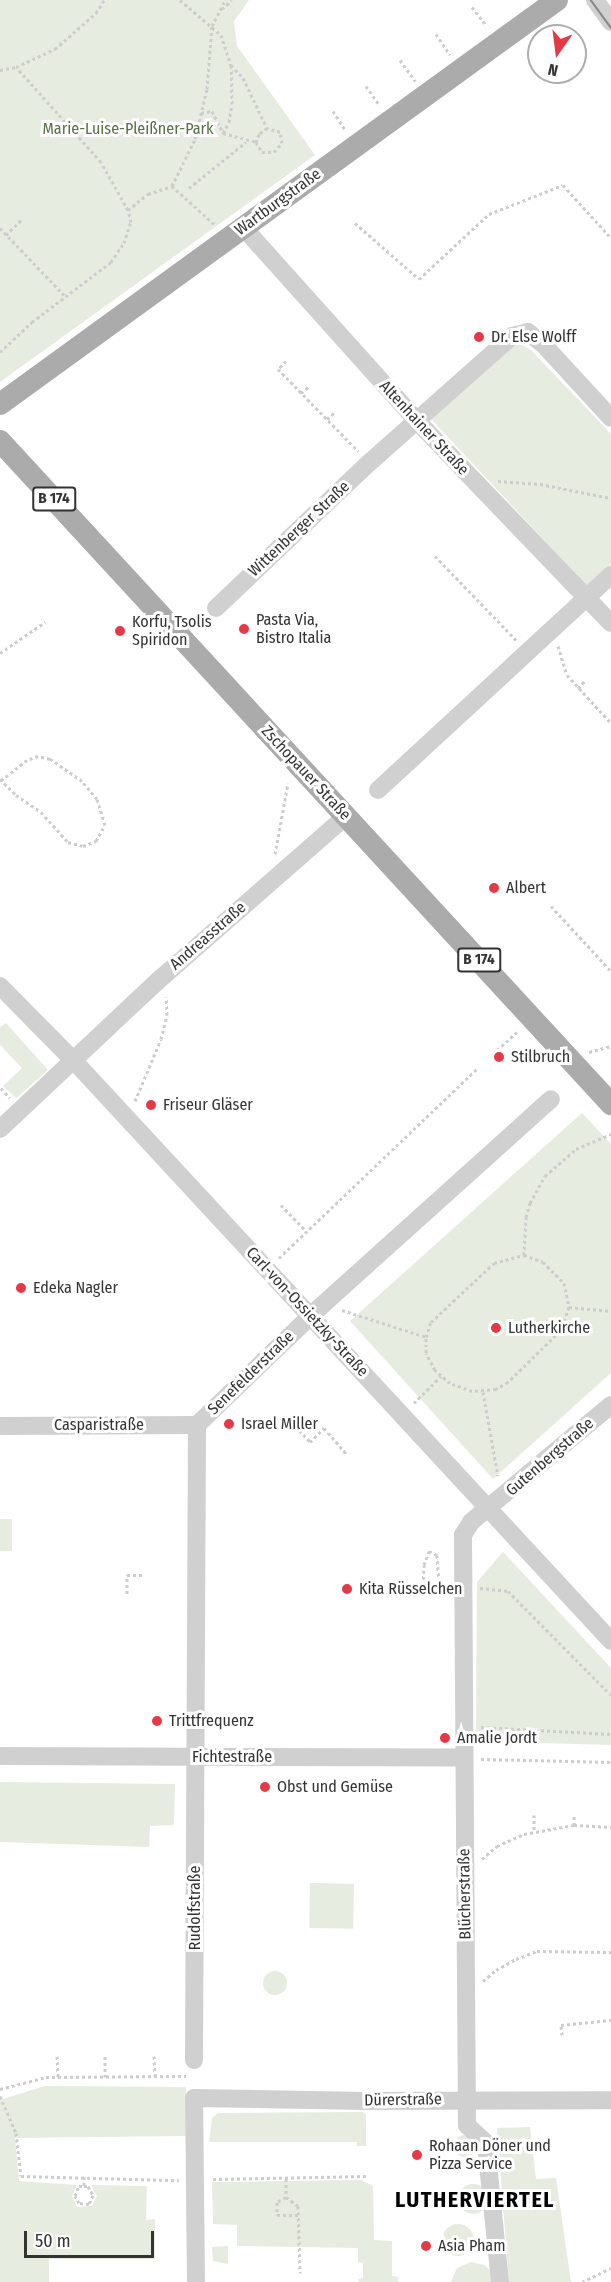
<!DOCTYPE html>
<meta charset="utf-8">
<style>
body{margin:0}
#map{position:relative;width:611px;height:2282px;overflow:hidden;background:#fff;font-family:"Fira Sans Condensed",sans-serif}
div>[style]{position:absolute}
[style*='--x']{left:calc(var(--x)*1px);top:calc(var(--y)*1px);width:calc(var(--w)*1px);rotate:calc(var(--a)*1deg)}
.green>*{inset:0;background:#e6ecdf;transform-origin:0 0}
.round{border-radius:50%}
.path>*{height:3px;margin-top:-1.5px;transform-origin:0;background:repeating-linear-gradient(90deg,#cdcdcd 0 3px,transparent 0 6px)}
.minor>*{height:18px;margin:-9px;padding:0 9px;transform-origin:9px;border-radius:9px;background:#d0d0d0}
.major>*{height:22px;margin:-11px;padding:0 11px;transform-origin:11px;border-radius:11px;background:#ababab}
.tram>*{height:1.5px;margin:-0.75px;padding:0 0.75px;transform-origin:0.75px;border-radius:0.75px;background:#888}
.dots>*{width:16px;height:16px;translate:-50% -50%;box-sizing:border-box;border:3px solid #fff;border-radius:50%}
span{translate:-50% -50%;white-space:nowrap;text-align:center;line-height:1.15;-webkit-text-stroke:6px #fff;paint-order:stroke}
.shield-label span{padding:2px 4px;background:#fff;border:2px solid;border-radius:4px;-webkit-text-stroke-width:0}
.shield-label{font-size:15px;color:#333;font-weight:700}
.park-label{font-size:16px;color:#56703f}
.street-label{font-size:16px;color:#333}
.poi-label{font-size:16px;color:#333}
.left{translate:0 -50%;text-align:left}
.district-label{font-size:22px;color:#000;font-weight:700;letter-spacing:1.5px}
.north{position:absolute;left:527px;top:24px;width:60px;height:60px;box-sizing:border-box;background:#fff;border:2px solid #adadad;border-radius:50%;rotate:194deg;font-size:16px;font-weight:700;line-height:24px;text-align:center;color:#333}
.north::after{content:'';display:block;margin:auto;width:21px;height:27px;background:#e63946;clip-path:polygon(50% 0,100% 100%,50% 72%,0 100%)}
.scale{position:absolute;left:24px;top:2231px;width:130px;height:27px;box-sizing:border-box;border:3px solid #333;border-top:0;padding-left:8px;font-size:18px;line-height:21px;white-space:nowrap;color:#333;-webkit-text-stroke:4px #fff;paint-order:stroke}
</style>
<div id="map">
<div class="green">
<div style="clip-path:polygon(0 0,249px 0,234px 21px,237px 46px,315px 155px,0 382px)"></div>
<div style="clip-path:polygon(520px 344px,531px 350px,611px 434px,611px 564px,587px 586px,431px 419px,509px 347px)"></div>
<div style="clip-path:polygon(6px 1023px,48px 1070px,16px 1098px,3px 1086px,22px 1068px,0 1045px,0 1027px)"></div>
<div style="clip-path:polygon(582px 1113px,611px 1144px,611px 1373px,493px 1479px,350px 1321px)"></div>
<div style="left:0;top:1519px;width:12px;height:32px"></div>
<div style="clip-path:polygon(503px 1552px,611px 1668px,611px 1745px,476px 1741px,477px 1582px)"></div>
<div style="clip-path:polygon(0 1782px,175px 1784px,174px 1825px,150px 1826px,149px 1847px,0 1842px)"></div>
<div style="left:310px;top:1883px;width:44px;height:45px;rotate:1deg"></div>
<div class="round" style="left:263px;top:1971px;width:24px;height:24px"></div>
<div style="clip-path:polygon(45px 2086px,186px 2087px,186px 2136px,15px 2138px,19px 2181px,77px 2185px,72px 2196px,77px 2207px,92px 2206px,97px 2196px,91px 2185px,147px 2186px,146px 2220px,155px 2219px,155px 2259px,49px 2259px,49px 2282px,0 2282px,0 2100px)"></div>
<div style="clip-path:polygon(363px 2112px,366px 2115px,366px 2146px,357px 2146px,357px 2142px,209px 2142px,212px 2118px,218px 2113px)"></div>
<div style="clip-path:polygon(530px 2127px,536px 2179px,556px 2178px,571px 2282px,509px 2282px,497px 2128px)"></div>
<div class="round" style="left:454px;top:2135px;width:22px;height:22px"></div>
<div style="clip-path:polygon(361px 2180px,373px 2186px,374px 2240px,392px 2241px,392px 2276px,398px 2277px,398px 2282px,359px 2282px,358px 2279px,363px 2278px,363px 2263px,358px 2262px,358px 2248px,237px 2246px,237px 2225px,213px 2224px,212px 2182px)"></div>
<div class="round" style="left:458px;top:2184px;width:30px;height:30px"></div>
<div class="round" style="left:442px;top:2224px;width:32px;height:32px"></div>
<div style="clip-path:polygon(228px 2246px,228px 2264px,213px 2261px,212px 2247px)"></div>
<div style="clip-path:polygon(471px 2262px,484px 2265px,490px 2270px,494px 2282px,451px 2282px,457px 2268px)"></div>
</div>
<div class="path">
<div style="--x:180;--y:0;--w:54;--a:40.5"></div>
<div style="--x:221;--y:35;--w:32;--a:72"></div>
<div style="--x:231;--y:65;--w:18;--a:47"></div>
<div style="--x:243;--y:78;--w:55;--a:64.4"></div>
<div style="--x:472;--y:7;--w:24;--a:52"></div>
<div style="--x:222;--y:9;--w:13;--a:-42"></div>
<div style="--x:436;--y:34;--w:25;--a:56"></div>
<div style="--x:400;--y:60;--w:26;--a:54"></div>
<div style="--x:0;--y:70;--w:16;--a:-11"></div>
<div style="--x:16;--y:67;--w:43;--a:-24.8"></div>
<div style="--x:55;--y:49;--w:55;--a:-41.3"></div>
<div style="--x:96;--y:13;--w:15;--a:-58"></div>
<div style="--x:366;--y:86;--w:24;--a:55"></div>
<div style="--x:333;--y:111;--w:24;--a:57"></div>
<div style="--x:201;--y:113;--w:11;--a:-10"></div>
<div style="--x:212;--y:111;--w:25;--a:63"></div>
<div style="--x:223;--y:133;--w:34;--a:15"></div>
<div style="--x:256;--y:142;--w:12;--a:59"></div>
<div style="--x:262;--y:152;--w:12;--a:0"></div>
<div style="--x:274;--y:152;--w:12;--a:-48"></div>
<div style="--x:282;--y:143;--w:11;--a:-100"></div>
<div style="--x:280;--y:132;--w:14;--a:-163"></div>
<div style="--x:267;--y:128;--w:10;--a:143"></div>
<div style="--x:259;--y:134;--w:9;--a:111"></div>
<div style="--x:223;--y:133;--w:13;--a:-61"></div>
<div style="--x:229;--y:122;--w:18;--a:-81"></div>
<div style="--x:232;--y:104;--w:39;--a:-91"></div>
<div style="--x:189;--y:188;--w:73;--a:-38.9"></div>
<div style="--x:128;--y:210;--w:26;--a:-39"></div>
<div style="--x:148;--y:194;--w:25;--a:-18"></div>
<div style="--x:355;--y:223;--w:85;--a:41.2"></div>
<div style="--x:419;--y:279;--w:96;--a:-42.9"></div>
<div style="--x:489;--y:214;--w:79;--a:-21.4"></div>
<div style="--x:563;--y:185;--w:72;--a:47.8"></div>
<div style="--x:214;--y:224;--w:57;--a:-137.9"></div>
<div style="--x:172;--y:186;--w:52;--a:-63.9"></div>
<div style="--x:195;--y:139;--w:51;--a:-76.5"></div>
<div style="--x:207;--y:89;--w:63;--a:-85.5"></div>
<div style="--x:212;--y:26;--w:29;--a:-63"></div>
<div style="--x:0;--y:228;--w:93;--a:46.3"></div>
<div style="--x:6;--y:235;--w:23;--a:-45"></div>
<div style="--x:0;--y:352;--w:44;--a:-43.2"></div>
<div style="--x:32;--y:322;--w:99;--a:-37.2"></div>
<div style="--x:111;--y:262;--w:23;--a:-56"></div>
<div style="--x:124;--y:243;--w:22;--a:-72"></div>
<div style="--x:131;--y:222;--w:12;--a:-104"></div>
<div style="--x:128;--y:210;--w:55;--a:-119.4"></div>
<div style="--x:101;--y:162;--w:127;--a:-131.8"></div>
<div style="--x:286;--y:361;--w:11;--a:135"></div>
<div style="--x:278;--y:369;--w:115;--a:45.7"></div>
<div style="--x:301;--y:393;--w:11;--a:-41"></div>
<div style="--x:327;--y:419;--w:9;--a:-41"></div>
<div style="--x:498;--y:481;--w:42;--a:4.1"></div>
<div style="--x:540;--y:484;--w:72;--a:11.2"></div>
<div style="--x:435;--y:556;--w:117;--a:46"></div>
<div style="--x:558;--y:646;--w:30;--a:73"></div>
<div style="--x:567;--y:675;--w:65;--a:47.5"></div>
<div style="--x:0;--y:653;--w:55;--a:-34.6"></div>
<div style="--x:578;--y:688;--w:10;--a:-45"></div>
<div style="--x:0;--y:779;--w:23;--a:45"></div>
<div style="--x:16;--y:795;--w:30;--a:34"></div>
<div style="--x:41;--y:812;--w:40;--a:48"></div>
<div style="--x:68;--y:842;--w:16;--a:15"></div>
<div style="--x:83;--y:846;--w:14;--a:-21"></div>
<div style="--x:96;--y:841;--w:18;--a:-61"></div>
<div style="--x:105;--y:825;--w:27;--a:-107"></div>
<div style="--x:97;--y:799;--w:23;--a:-130"></div>
<div style="--x:82;--y:781;--w:39;--a:-145"></div>
<div style="--x:50;--y:759;--w:12;--a:-166"></div>
<div style="--x:38;--y:756;--w:12;--a:160"></div>
<div style="--x:27;--y:760;--w:33;--a:142"></div>
<div style="--x:275;--y:854;--w:72;--a:-79.6"></div>
<div style="--x:551;--y:906;--w:88;--a:47.3"></div>
<div style="--x:497;--y:1050;--w:27;--a:-42"></div>
<div style="--x:589;--y:1052;--w:23;--a:-15"></div>
<div style="--x:1;--y:1088;--w:13;--a:48"></div>
<div style="--x:135;--y:1101;--w:67;--a:-67.2"></div>
<div style="--x:161;--y:1039;--w:25;--a:-76"></div>
<div style="--x:167;--y:1015;--w:18;--a:-93"></div>
<div style="--x:281;--y:1205;--w:36;--a:46"></div>
<div style="--x:524;--y:1255;--w:20;--a:20"></div>
<div style="--x:543;--y:1262;--w:30;--a:45"></div>
<div style="--x:564;--y:1283;--w:25;--a:78"></div>
<div style="--x:569;--y:1307;--w:26;--a:111"></div>
<div style="--x:560;--y:1331;--w:73;--a:135.6"></div>
<div style="--x:508;--y:1382;--w:14;--a:150"></div>
<div style="--x:496;--y:1389;--w:24;--a:175"></div>
<div style="--x:472;--y:1391;--w:23;--a:-160"></div>
<div style="--x:450;--y:1383;--w:20;--a:-139"></div>
<div style="--x:435;--y:1370;--w:19;--a:-118"></div>
<div style="--x:426;--y:1353;--w:16;--a:-90"></div>
<div style="--x:426;--y:1337;--w:16;--a:-72"></div>
<div style="--x:431;--y:1322;--w:86;--a:-43.1"></div>
<div style="--x:494;--y:1263;--w:31;--a:-15"></div>
<div style="--x:524;--y:1255;--w:38;--a:-87"></div>
<div style="--x:526;--y:1217;--w:15;--a:-74"></div>
<div style="--x:530;--y:1203;--w:31;--a:-61"></div>
<div style="--x:545;--y:1176;--w:41;--a:-41.1"></div>
<div style="--x:576;--y:1149;--w:38;--a:-23"></div>
<div style="--x:279;--y:1258;--w:275;--a:-43.7"></div>
<div style="--x:569;--y:1307;--w:42;--a:5.4"></div>
<div style="--x:342;--y:1310;--w:88;--a:17.8"></div>
<div style="--x:483;--y:1392;--w:85;--a:79.9"></div>
<div style="--x:414;--y:1403;--w:38;--a:-45"></div>
<div style="--x:287;--y:1417;--w:34;--a:47"></div>
<div style="--x:310;--y:1442;--w:20;--a:-45"></div>
<div style="--x:324;--y:1428;--w:35;--a:49"></div>
<div style="--x:406;--y:1585;--w:40;--a:1.4"></div>
<div style="--x:423;--y:1585;--w:20;--a:-87"></div>
<div style="--x:424;--y:1565;--w:15;--a:-70"></div>
<div style="--x:429;--y:1551;--w:9;--a:27"></div>
<div style="--x:437;--y:1555;--w:31;--a:86"></div>
<div style="--x:480;--y:1588;--w:28;--a:6"></div>
<div style="--x:508;--y:1591;--w:146;--a:45.3"></div>
<div style="--x:127;--y:1594;--w:19;--a:-90"></div>
<div style="--x:127;--y:1575;--w:16;--a:0"></div>
<div style="--x:481;--y:1727;--w:130;--a:3.1"></div>
<div style="--x:481;--y:1759;--w:130;--a:1.3"></div>
<div style="--x:534;--y:1815;--w:17;--a:90"></div>
<div style="--x:574;--y:1825;--w:37;--a:3"></div>
<div style="--x:482;--y:1859;--w:20;--a:-41"></div>
<div style="--x:497;--y:1846;--w:30;--a:-24"></div>
<div style="--x:524;--y:1834;--w:51;--a:-10.2"></div>
<div style="--x:574;--y:1825;--w:10;--a:-90"></div>
<div style="--x:483;--y:1981;--w:17;--a:-40"></div>
<div style="--x:496;--y:1970;--w:23;--a:-29"></div>
<div style="--x:516;--y:1959;--w:22;--a:-21"></div>
<div style="--x:537;--y:1951;--w:74;--a:0.8"></div>
<div style="--x:562;--y:2035;--w:10;--a:-96"></div>
<div style="--x:561;--y:2025;--w:50;--a:-5.7"></div>
<div style="--x:57;--y:2056;--w:21;--a:87"></div>
<div style="--x:154;--y:2056;--w:20;--a:87"></div>
<div style="--x:105;--y:2077;--w:21;--a:-90"></div>
<div style="--x:0;--y:2089;--w:48;--a:-14.6"></div>
<div style="--x:46;--y:2077;--w:140;--a:-0.4"></div>
<div style="--x:0;--y:2096;--w:40;--a:66.6"></div>
<div style="--x:16;--y:2133;--w:43;--a:83.4"></div>
<div style="--x:21;--y:2176;--w:158;--a:1.5"></div>
<div style="--x:286;--y:2178;--w:19;--a:90"></div>
<div style="--x:286;--y:2197;--w:15;--a:37"></div>
<div style="--x:298;--y:2206;--w:67;--a:88.3"></div>
<div style="--x:213;--y:2179;--w:154;--a:-1.1"></div>
<div style="--x:84;--y:2186;--w:4;--a:0"></div>
<div style="--x:88;--y:2186;--w:10;--a:61"></div>
<div style="--x:93;--y:2195;--w:10;--a:114"></div>
<div style="--x:89;--y:2204;--w:10;--a:-174"></div>
<div style="--x:79;--y:2203;--w:8;--a:-120"></div>
<div style="--x:75;--y:2196;--w:11;--a:-68"></div>
<div style="--x:79;--y:2186;--w:5;--a:0"></div>
<div style="--x:84;--y:2186;--w:9;--a:-90"></div>
<div style="--x:286;--y:2197;--w:10;--a:151"></div>
<div style="--x:277;--y:2202;--w:13;--a:90"></div>
<div style="--x:277;--y:2215;--w:22;--a:0"></div>
<div style="--x:582;--y:2282;--w:32;--a:-26"></div>
</div>
<div class="minor">
<div style="--x:595;--y:0;--w:27;--a:54"></div>
<div style="--x:243;--y:227;--w:261;--a:48.1"></div>
<div style="--x:417;--y:421;--w:280;--a:46.2"></div>
<div style="--x:216;--y:608;--w:211;--a:-43.5"></div>
<div style="--x:369;--y:463;--w:191;--a:-41.6"></div>
<div style="--x:512;--y:336;--w:16;--a:-14"></div>
<div style="--x:528;--y:332;--w:19;--a:39"></div>
<div style="--x:543;--y:344;--w:100;--a:47.4"></div>
<div style="--x:378;--y:790;--w:317;--a:-42.7"></div>
<div style="--x:0;--y:986;--w:107;--a:45.4"></div>
<div style="--x:75;--y:1062;--w:789;--a:47.21"></div>
<div style="--x:0;--y:1129;--w:219;--a:-43.2"></div>
<div style="--x:160;--y:979;--w:247;--a:-41.2"></div>
<div style="--x:0;--y:1426;--w:197;--a:-0.3"></div>
<div style="--x:0;--y:1756;--w:463;--a:0.2"></div>
<div style="--x:194;--y:2060;--w:635;--a:-89.73"></div>
<div style="--x:197;--y:1425;--w:169;--a:-43.8"></div>
<div style="--x:319;--y:1308;--w:312;--a:-42"></div>
<div style="--x:196;--y:2282;--w:184;--a:-90.6"></div>
<div style="--x:194;--y:2098;--w:173;--a:1"></div>
<div style="--x:367;--y:2101;--w:244;--a:-0.2"></div>
<div style="--x:500;--y:2282;--w:140;--a:-95.8"></div>
<div style="--x:486;--y:2143;--w:26;--a:-137"></div>
<div style="--x:467;--y:2125;--w:590;--a:-90.39"></div>
<div style="--x:463;--y:1535;--w:15;--a:-58"></div>
<div style="--x:471;--y:1522;--w:182;--a:-39.9"></div>
</div>
<div class="major">
<div style="--x:0;--y:404;--w:688;--a:-35.95"></div>
<div style="--x:0;--y:441;--w:902;--a:47.34"></div>
</div>
<div class="tram">
<div style="--x:591;--y:0;--w:34;--a:54"></div>
</div>
<div class="dots">
<div style="left:479px;top:337px;background:#e63946"></div>
<div style="left:244px;top:629px;background:#e63946"></div>
<div style="left:120px;top:631px;background:#e63946"></div>
<div style="left:494px;top:888px;background:#e63946"></div>
<div style="left:499px;top:1057px;background:#e63946"></div>
<div style="left:151px;top:1105px;background:#e63946"></div>
<div style="left:21px;top:1288px;background:#e63946"></div>
<div style="left:496px;top:1328px;background:#e63946"></div>
<div style="left:229px;top:1424px;background:#e63946"></div>
<div style="left:347px;top:1589px;background:#e63946"></div>
<div style="left:157px;top:1721px;background:#e63946"></div>
<div style="left:445px;top:1738px;background:#e63946"></div>
<div style="left:265px;top:1787px;background:#e63946"></div>
<div style="left:417px;top:2155px;background:#e63946"></div>
<div style="left:426px;top:2246px;background:#e63946"></div>
</div>
<div class="shield-label">
<span style="left:54px;top:499px">B 174</span>
<span style="left:479px;top:960px">B 174</span>
</div>
<div class="park-label">
<span style="left:128px;top:129px">Marie-Luise-Pleißner-Park</span>
</div>
<div class="street-label">
<span style="left:278px;top:202px;rotate:-36deg">Wartburgstraße</span>
<span style="left:424px;top:428px;rotate:47deg">Altenhainer Straße</span>
<span style="left:299px;top:529px;rotate:-43deg">Wittenberger Straße</span>
<span style="left:306px;top:773px;rotate:47deg">Zschopauer Straße</span>
<span style="left:208px;top:936px;rotate:-41deg">Andreasstraße</span>
<span style="left:307px;top:1312px;rotate:47deg">Carl-von-Ossietzky-Straße</span>
<span style="left:251px;top:1373px;rotate:-44deg">Senefelderstraße</span>
<span style="left:99px;top:1425px">Casparistraße</span>
<span style="left:550px;top:1457px;rotate:-41deg">Gutenbergstraße</span>
<span style="left:232px;top:1757px">Fichtestraße</span>
<span style="left:465px;top:1894px;rotate:-91deg">Blücherstraße</span>
<span style="left:195px;top:1908px;rotate:-90deg">Rudolfstraße</span>
<span style="left:403px;top:2100px;rotate:-1deg">Dürerstraße</span>
</div>
<div class="poi-label">
<span class="left" style="left:491px;top:337px">Dr. Else Wolff</span>
<span class="left" style="left:256px;top:629px">Pasta Via,<br>Bistro Italia</span>
<span class="left" style="left:132px;top:631px">Korfu, Tsolis<br>Spiridon</span>
<span class="left" style="left:506px;top:888px">Albert</span>
<span class="left" style="left:511px;top:1057px">Stilbruch</span>
<span class="left" style="left:163px;top:1105px">Friseur Gläser</span>
<span class="left" style="left:33px;top:1288px">Edeka Nagler</span>
<span class="left" style="left:508px;top:1328px">Lutherkirche</span>
<span class="left" style="left:241px;top:1424px">Israel Miller</span>
<span class="left" style="left:359px;top:1589px">Kita Rüsselchen</span>
<span class="left" style="left:169px;top:1721px">Trittfrequenz</span>
<span class="left" style="left:457px;top:1738px">Amalie Jordt</span>
<span class="left" style="left:277px;top:1787px">Obst und Gemüse</span>
<span class="left" style="left:429px;top:2155px">Rohaan Döner und<br>Pizza Service</span>
<span class="left" style="left:438px;top:2246px">Asia Pham</span>
</div>
<div class="district-label">
<span style="left:475px;top:2200px">LUTHERVIERTEL</span>
</div>
<div class="north">N</div>
<div class="scale">50 m</div>
</div>
